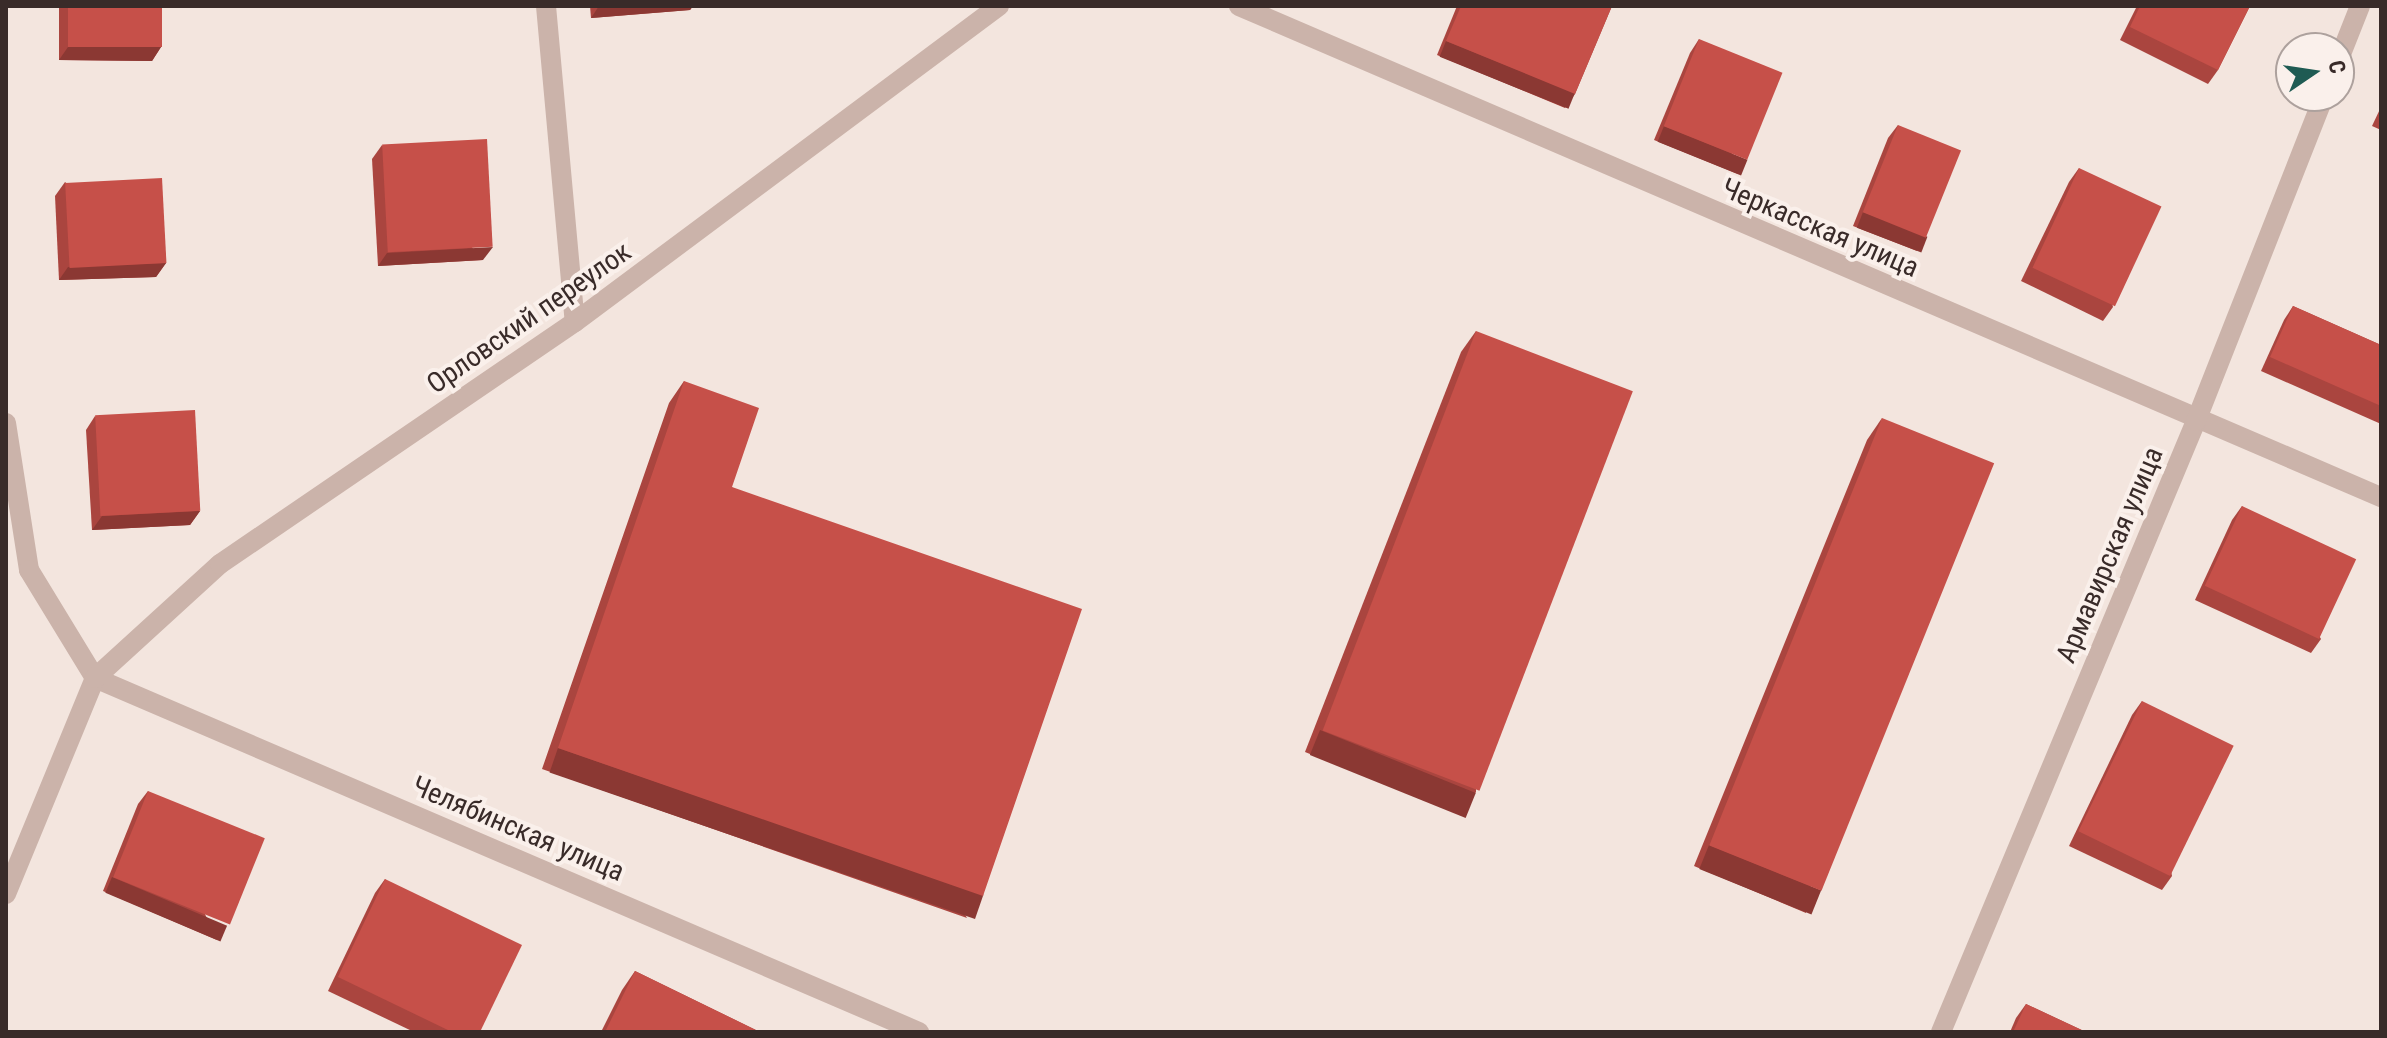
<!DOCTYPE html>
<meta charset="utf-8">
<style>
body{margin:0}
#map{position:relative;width:2387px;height:1038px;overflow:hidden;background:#f3e5de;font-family:"Roboto Condensed",sans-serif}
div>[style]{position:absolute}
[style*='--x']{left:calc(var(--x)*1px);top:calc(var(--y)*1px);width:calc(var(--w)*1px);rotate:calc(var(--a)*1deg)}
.street>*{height:20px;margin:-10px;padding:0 10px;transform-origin:10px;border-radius:10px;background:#cbb3aa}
.wall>*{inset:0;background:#aa453f}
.shaded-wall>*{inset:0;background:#8b3833;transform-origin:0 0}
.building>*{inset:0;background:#c65049;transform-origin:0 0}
span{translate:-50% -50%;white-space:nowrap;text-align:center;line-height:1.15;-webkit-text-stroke:8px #faf0eb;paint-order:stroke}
.street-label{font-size:28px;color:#392b29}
.frame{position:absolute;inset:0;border:8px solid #392b29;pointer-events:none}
.north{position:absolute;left:2275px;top:32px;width:80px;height:80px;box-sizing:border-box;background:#faf0eb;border:2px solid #ada19d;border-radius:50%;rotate:77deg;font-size:22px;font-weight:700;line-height:32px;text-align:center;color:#392b29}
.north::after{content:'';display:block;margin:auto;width:28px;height:36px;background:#1f5b53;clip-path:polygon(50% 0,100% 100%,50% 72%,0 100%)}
</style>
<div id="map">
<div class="street">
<div style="--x:546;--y:6;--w:317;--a:84.8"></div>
<div style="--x:1239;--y:6;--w:1243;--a:23.27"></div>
<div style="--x:2339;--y:59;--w:57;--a:-68.4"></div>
<div style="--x:6;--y:423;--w:149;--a:81.1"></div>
<div style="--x:29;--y:570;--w:127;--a:58.6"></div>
<div style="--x:95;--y:678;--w:897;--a:23.25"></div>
<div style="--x:6;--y:894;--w:234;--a:-67.6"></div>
<div style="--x:95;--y:678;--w:169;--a:-42.4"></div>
<div style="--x:220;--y:564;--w:430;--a:-34.3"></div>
<div style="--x:575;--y:322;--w:529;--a:-36.7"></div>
<div style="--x:1941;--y:1032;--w:662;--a:-67.35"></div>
<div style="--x:2196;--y:421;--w:349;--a:-68.5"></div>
</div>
<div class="wall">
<div style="clip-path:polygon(59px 6px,162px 6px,161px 47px,152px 61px,59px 60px)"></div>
<div style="clip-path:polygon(590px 6px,693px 6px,690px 10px,591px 18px)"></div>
<div style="clip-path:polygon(1457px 6px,1612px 6px,1575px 94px,1565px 108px,1437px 55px)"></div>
<div style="clip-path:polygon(2137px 6px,2250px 6px,2218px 70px,2208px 84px,2120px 40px)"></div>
<div style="clip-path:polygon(1699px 39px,1738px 174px,1654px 140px,1690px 53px)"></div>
<div style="clip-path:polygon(2381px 107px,2381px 130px,2372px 126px)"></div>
<div style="clip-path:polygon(1898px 125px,1917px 251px,1853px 226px,1888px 138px)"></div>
<div style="clip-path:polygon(382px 145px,483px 260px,378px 266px,372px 159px)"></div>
<div style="clip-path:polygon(2079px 168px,2113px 307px,2103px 321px,2021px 281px,2069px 182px)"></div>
<div style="clip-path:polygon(65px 182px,166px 263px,156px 277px,59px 280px,55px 196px)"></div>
<div style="clip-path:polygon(2293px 306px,2381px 345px,2381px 424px,2261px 371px,2284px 320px)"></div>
<div style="clip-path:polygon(1476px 331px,1476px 792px,1461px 814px,1305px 752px,1461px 352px)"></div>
<div style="clip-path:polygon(684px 381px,732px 487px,967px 918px,542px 769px,669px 403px)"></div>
<div style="clip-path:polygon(95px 416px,200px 511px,190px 525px,92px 530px,86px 430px)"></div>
<div style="clip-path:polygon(1882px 418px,1806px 913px,1694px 866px,1867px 440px)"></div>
<div style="clip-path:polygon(2242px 506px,2321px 639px,2311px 653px,2195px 600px,2232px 520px)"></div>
<div style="clip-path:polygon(2142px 701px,2172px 876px,2162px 890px,2069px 846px,2132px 715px)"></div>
<div style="clip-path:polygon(148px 791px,217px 940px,103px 891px,138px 804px)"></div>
<div style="clip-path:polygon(385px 879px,480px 1032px,414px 1032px,328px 991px,375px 893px)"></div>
<div style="clip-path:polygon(635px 971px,760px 1032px,601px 1032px,622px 990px)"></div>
<div style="clip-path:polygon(2026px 1004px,2086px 1032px,2010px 1032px,2016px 1018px)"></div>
</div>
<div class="shaded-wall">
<div style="clip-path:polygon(599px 6px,693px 6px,690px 10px,591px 18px)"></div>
<div style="left:1446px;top:41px;width:139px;height:17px;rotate:22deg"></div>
<div style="clip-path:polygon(68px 47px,161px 47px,152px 61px,59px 60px)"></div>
<div style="left:1664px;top:126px;width:90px;height:17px;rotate:22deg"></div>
<div style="left:1863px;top:212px;width:69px;height:17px;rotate:21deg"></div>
<div style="clip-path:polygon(493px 247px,483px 260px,378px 266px,387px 253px)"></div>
<div style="clip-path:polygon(166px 263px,156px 277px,59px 280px,68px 267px)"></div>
<div style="clip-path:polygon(200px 511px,190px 525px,92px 530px,102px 516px)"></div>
<div style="left:1320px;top:730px;width:168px;height:27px;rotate:22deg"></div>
<div style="left:558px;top:748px;width:450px;height:26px;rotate:19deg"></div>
<div style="left:1709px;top:845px;width:121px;height:26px;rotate:22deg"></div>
<div style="left:112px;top:877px;width:125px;height:17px;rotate:23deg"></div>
</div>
<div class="building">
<div style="left:68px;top:6px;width:94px;height:41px"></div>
<div style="clip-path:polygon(1461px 6px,1612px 6px,1575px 94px,1446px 41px)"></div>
<div style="clip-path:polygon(2140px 6px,2250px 6px,2218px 70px,2130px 27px)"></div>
<div style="left:1699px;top:39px;width:90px;height:94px;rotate:22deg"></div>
<div style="left:1898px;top:125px;width:68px;height:94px;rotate:22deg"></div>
<div style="left:487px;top:139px;width:108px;height:105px;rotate:87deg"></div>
<div style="left:2079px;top:168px;width:91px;height:110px;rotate:25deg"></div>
<div style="left:162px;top:178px;width:85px;height:97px;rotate:87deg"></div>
<div style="clip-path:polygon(2293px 306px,2381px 345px,2381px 406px,2270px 357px)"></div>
<div style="left:1476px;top:331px;width:168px;height:428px;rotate:21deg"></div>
<div style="clip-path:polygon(684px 381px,759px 408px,732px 487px,1082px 609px,983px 896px,558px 748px)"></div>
<div style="left:195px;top:410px;width:101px;height:100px;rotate:87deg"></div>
<div style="left:1882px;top:418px;width:121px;height:461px;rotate:22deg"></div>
<div style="left:2242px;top:506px;width:126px;height:88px;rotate:25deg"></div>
<div style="left:2142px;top:701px;width:102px;height:145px;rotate:26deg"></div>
<div style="left:148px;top:791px;width:126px;height:93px;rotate:22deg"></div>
<div style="clip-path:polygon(385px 879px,522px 945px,480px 1032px,452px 1032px,338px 977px)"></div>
<div style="clip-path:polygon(635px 971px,760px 1032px,605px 1032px)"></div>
<div style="clip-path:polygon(2026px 1004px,2086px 1032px,2013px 1032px)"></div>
</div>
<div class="street-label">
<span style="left:1820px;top:228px;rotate:23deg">Черкасская улица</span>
<span style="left:529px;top:318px;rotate:-35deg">Орловский переулок</span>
<span style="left:2110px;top:555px;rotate:-67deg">Армавирская улица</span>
<span style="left:518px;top:829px;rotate:23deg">Челябинская улица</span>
</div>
<div class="frame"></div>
<div class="north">С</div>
</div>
